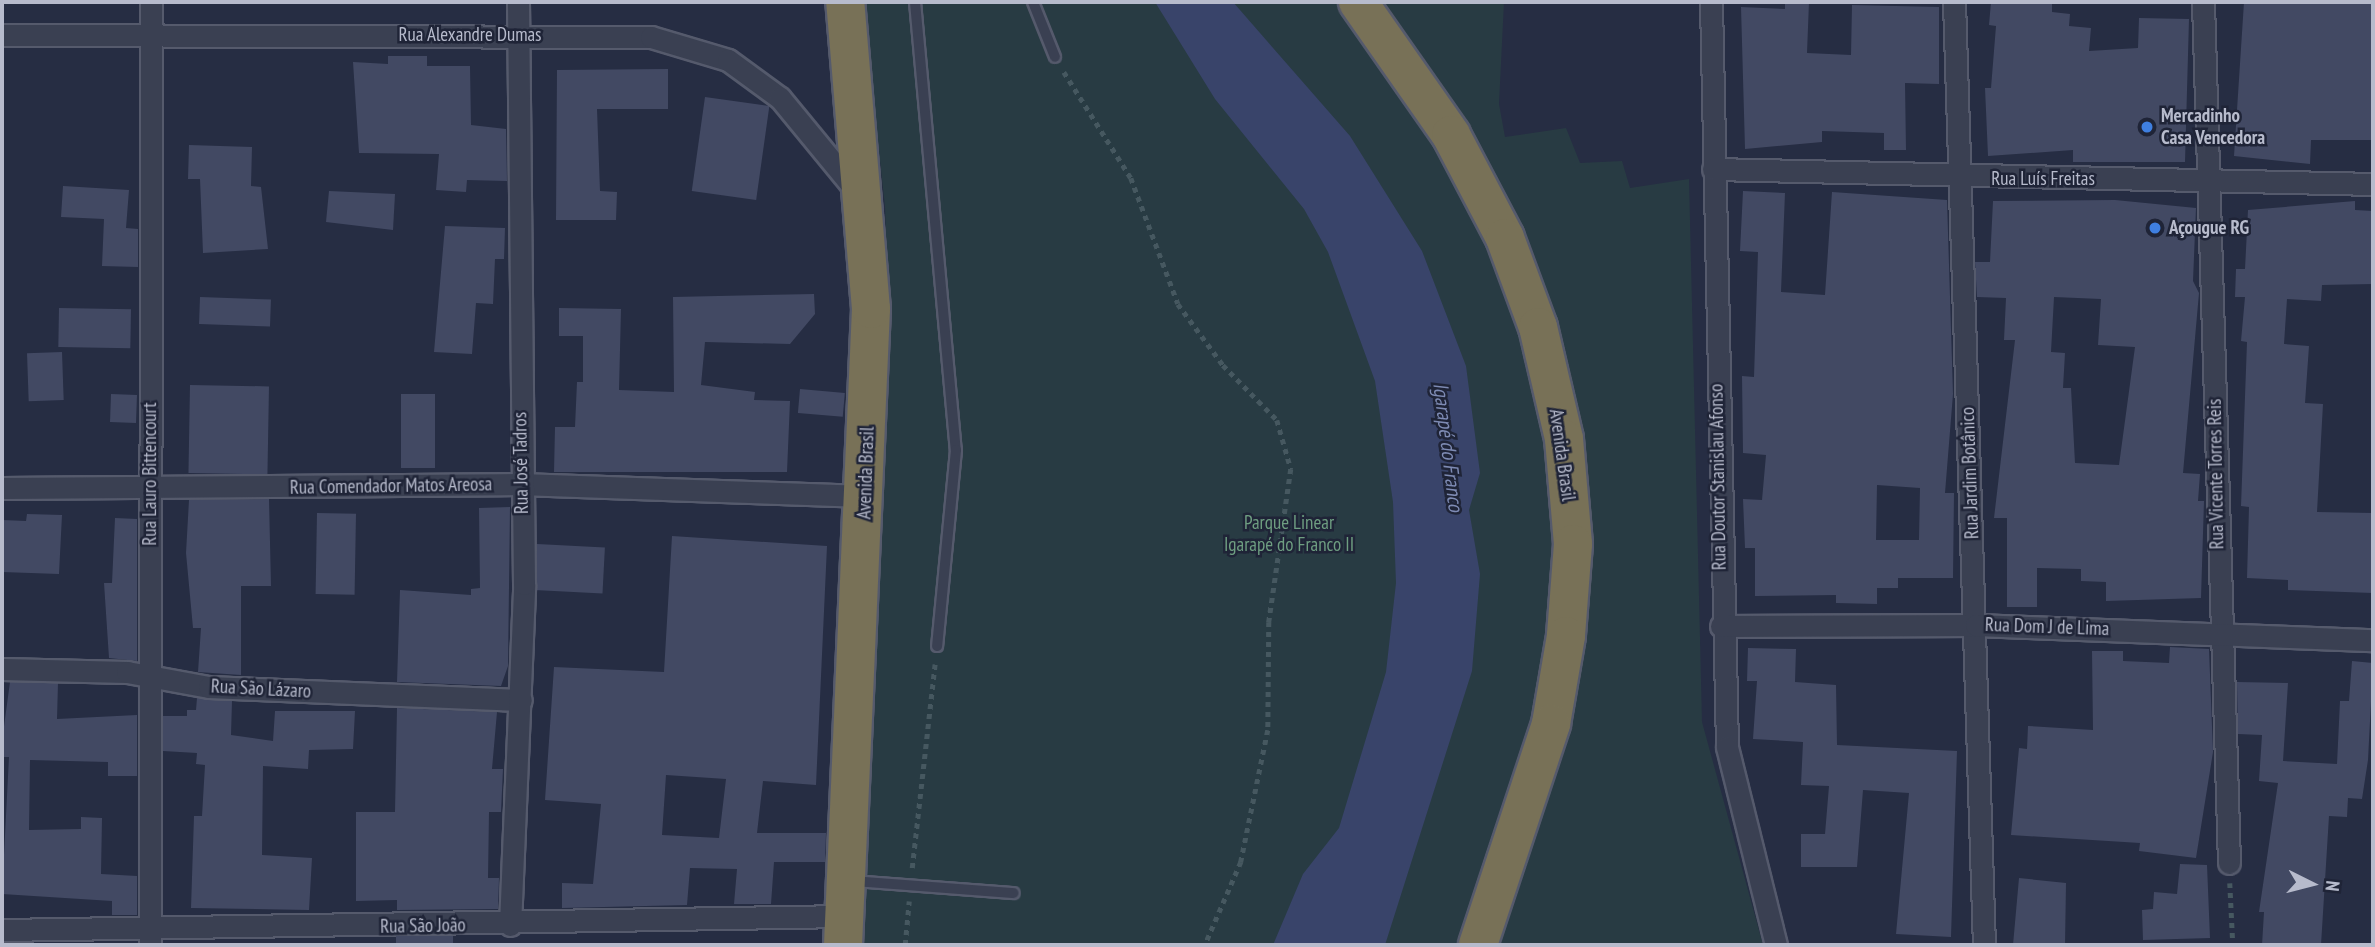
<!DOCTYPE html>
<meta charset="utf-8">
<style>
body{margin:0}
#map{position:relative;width:2375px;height:947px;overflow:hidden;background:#262d43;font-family:"PT Sans Narrow",sans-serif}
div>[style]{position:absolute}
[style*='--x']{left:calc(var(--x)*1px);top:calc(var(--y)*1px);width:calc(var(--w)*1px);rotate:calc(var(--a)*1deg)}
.green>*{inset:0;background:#283b43}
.water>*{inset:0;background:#39446a}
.building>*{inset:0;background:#424963;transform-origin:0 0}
.path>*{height:4.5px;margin-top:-2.25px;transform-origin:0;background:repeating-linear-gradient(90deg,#465860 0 5px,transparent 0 10px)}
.roads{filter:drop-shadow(2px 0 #555a6c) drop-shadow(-2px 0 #555a6c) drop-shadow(0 2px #555a6c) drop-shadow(0 -2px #555a6c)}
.lane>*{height:10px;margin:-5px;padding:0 5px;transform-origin:5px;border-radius:5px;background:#3a4052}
.street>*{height:21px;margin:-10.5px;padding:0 10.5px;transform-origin:10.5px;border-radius:10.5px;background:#3a4052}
.highway>*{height:38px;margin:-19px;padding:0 19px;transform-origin:19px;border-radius:19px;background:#787157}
.dots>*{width:19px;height:19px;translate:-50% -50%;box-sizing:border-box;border:4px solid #1f2437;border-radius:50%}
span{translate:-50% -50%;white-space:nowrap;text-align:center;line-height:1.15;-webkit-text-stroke:5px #1f2437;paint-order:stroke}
.street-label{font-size:19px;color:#b7bbcc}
.poi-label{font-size:19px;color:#b7bbcc;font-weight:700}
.left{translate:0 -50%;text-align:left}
.park-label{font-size:19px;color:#6e9e81}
.water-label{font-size:21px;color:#7e8bb4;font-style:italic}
.frame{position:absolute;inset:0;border:4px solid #b7bbcc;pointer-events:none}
.north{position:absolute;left:2277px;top:849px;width:70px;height:70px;-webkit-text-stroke:5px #1f2437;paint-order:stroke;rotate:96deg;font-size:19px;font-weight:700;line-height:28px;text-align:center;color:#b7bbcc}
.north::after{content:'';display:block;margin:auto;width:24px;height:32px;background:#b7bbcc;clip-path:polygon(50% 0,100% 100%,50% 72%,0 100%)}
</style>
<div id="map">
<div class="green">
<div style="clip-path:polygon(863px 2px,1504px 2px,1499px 104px,1505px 137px,1566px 128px,1580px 163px,1622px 161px,1630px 188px,1689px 179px,1702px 722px,1763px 945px,862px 945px,890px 348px,885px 207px)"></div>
</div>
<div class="water">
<div style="clip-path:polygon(1155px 2px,1233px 2px,1350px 136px,1422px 251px,1466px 366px,1480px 473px,1469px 510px,1480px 574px,1472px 671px,1385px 945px,1273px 945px,1303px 874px,1339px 828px,1386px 672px,1396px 583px,1393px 502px,1375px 381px,1328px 252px,1304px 209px,1215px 99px)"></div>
</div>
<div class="building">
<div style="clip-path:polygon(1785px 2px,1809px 2px,1807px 53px,1851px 55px,1852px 5px,1939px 7px,1939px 84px,1905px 83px,1906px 150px,1884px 150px,1884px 133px,1822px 131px,1822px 142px,1745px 149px,1741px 7px,1785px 9px)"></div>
<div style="clip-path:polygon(1991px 2px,2052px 2px,2052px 12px,2070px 14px,2069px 26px,2091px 28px,2089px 51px,2138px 48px,2139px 18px,2189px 19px,2185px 162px,2073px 162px,2073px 150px,1988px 156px,1985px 88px,1991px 88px,1996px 26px,1989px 25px)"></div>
<div style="clip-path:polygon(2244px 2px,2373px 2px,2373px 140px,2311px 140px,2310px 164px,2234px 156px)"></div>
<div style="clip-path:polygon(388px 56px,427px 56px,427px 66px,470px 66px,471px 125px,506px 129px,507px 181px,467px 180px,466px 192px,436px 190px,439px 154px,359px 153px,353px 62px,388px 64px)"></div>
<div style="clip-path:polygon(668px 69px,668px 109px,597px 109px,600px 191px,617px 192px,616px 220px,556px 220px,557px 70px)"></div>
<div style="left:705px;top:97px;width:65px;height:95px;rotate:8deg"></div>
<div style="clip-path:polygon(189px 145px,252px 147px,251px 186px,261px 187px,268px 249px,203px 253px,200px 179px,188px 179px)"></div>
<div style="clip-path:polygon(63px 186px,129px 190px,126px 228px,138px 229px,138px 267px,102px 266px,104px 219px,61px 217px)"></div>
<div style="clip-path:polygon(329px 191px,395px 194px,393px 230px,326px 222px)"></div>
<div style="clip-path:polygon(evenodd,1743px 191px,1785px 193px,1781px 292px,1825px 295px,1832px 192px,1947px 200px,1953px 394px,1945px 493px,1954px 493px,1953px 578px,1898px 578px,1898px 588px,1877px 588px,1877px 604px,1836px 603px,1836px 595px,1755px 596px,1755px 548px,1745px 548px,1743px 499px,1762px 500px,1766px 455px,1743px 453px,1742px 376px,1754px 377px,1758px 252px,1740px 251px,1743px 191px,1877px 485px,1920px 488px,1919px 540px,1876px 540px,1877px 485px)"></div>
<div style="clip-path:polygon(evenodd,2115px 200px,2196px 208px,2193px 281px,2199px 293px,2183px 473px,2200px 474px,2198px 501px,2204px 501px,2201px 598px,2106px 601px,2106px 582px,2081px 581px,2081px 569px,2037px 568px,2037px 607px,2007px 607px,2007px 518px,1994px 518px,2015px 340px,2004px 340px,2006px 298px,1977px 297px,1975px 262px,1990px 262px,1993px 201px,2115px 200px,2054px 297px,2101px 299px,2098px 345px,2135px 347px,2119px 465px,2075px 463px,2071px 388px,2063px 388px,2065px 353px,2051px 352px,2054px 297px)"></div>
<div style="clip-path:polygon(2355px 201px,2355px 210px,2373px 211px,2373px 284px,2322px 285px,2321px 301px,2287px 299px,2284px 344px,2309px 346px,2305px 403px,2323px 404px,2317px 512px,2373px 513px,2373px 593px,2288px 590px,2288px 580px,2247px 578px,2249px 507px,2241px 506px,2247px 342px,2241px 341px,2245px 297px,2235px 297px,2236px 269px,2245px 269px,2248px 210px)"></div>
<div style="clip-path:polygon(445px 226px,505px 228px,504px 259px,495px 259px,493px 304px,476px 303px,472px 354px,434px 352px)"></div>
<div style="clip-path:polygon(814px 294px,815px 314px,790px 344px,705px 342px,701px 385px,755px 392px,754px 400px,790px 401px,787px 472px,554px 472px,555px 427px,575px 427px,577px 382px,583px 382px,583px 336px,559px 336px,559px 308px,621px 309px,619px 390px,674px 392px,673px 297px)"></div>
<div style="left:200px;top:297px;width:71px;height:27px;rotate:2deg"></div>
<div style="left:59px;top:308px;width:72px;height:39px;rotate:1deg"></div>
<div style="left:62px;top:352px;width:48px;height:35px;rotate:88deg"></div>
<div style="left:190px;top:385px;width:79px;height:88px;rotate:1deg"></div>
<div style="left:800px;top:389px;width:45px;height:24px;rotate:5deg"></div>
<div style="left:111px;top:394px;width:26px;height:28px;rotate:2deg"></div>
<div style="left:435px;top:394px;width:74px;height:34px;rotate:90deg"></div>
<div style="clip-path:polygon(269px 499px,271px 586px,241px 586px,241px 675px,198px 672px,201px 628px,193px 628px,186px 553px,189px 500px)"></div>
<div style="clip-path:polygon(510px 507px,508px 666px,501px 686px,397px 682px,400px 590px,471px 595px,471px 589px,480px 588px,479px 508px)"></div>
<div style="left:317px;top:513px;width:39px;height:81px;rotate:1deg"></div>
<div style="clip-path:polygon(27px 514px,62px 515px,59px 574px,2px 572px,2px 520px,26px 521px)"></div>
<div style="clip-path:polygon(115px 518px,137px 519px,137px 661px,109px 658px,104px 583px,112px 583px)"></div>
<div style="clip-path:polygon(evenodd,672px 536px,827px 546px,816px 785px,763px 781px,757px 833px,826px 833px,825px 862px,774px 862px,771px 904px,734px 904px,737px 869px,690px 868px,687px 905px,562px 908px,562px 883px,593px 884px,601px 804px,545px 800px,554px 667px,664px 672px,672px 536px,666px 775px,726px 779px,719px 838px,662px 835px,666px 775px)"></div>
<div style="left:537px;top:544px;width:68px;height:46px;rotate:3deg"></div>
<div style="clip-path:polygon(2170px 647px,2209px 649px,2213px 752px,2196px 858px,2139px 851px,2140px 843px,2011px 835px,2019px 748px,2027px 749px,2028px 726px,2093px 730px,2092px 651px,2123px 651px,2123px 661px,2169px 663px)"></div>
<div style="clip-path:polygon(1748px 648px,1796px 649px,1795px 682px,1836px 685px,1837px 745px,1957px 751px,1951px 937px,1896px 934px,1909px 793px,1863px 790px,1857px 867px,1801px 867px,1801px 834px,1825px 834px,1829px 786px,1801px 785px,1803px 742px,1753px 739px,1757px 681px,1747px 681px)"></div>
<div style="clip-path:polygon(2352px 661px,2373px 663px,2368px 760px,2362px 799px,2348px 798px,2347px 817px,2329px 816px,2321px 945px,2262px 945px,2264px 912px,2259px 912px,2278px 783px,2259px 781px,2262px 735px,2238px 734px,2237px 682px,2288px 683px,2283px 761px,2337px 764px,2340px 701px,2349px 701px)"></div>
<div style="clip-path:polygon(10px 682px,58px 683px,57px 719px,137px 715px,137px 776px,108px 776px,108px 762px,30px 760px,29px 830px,81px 829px,81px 817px,102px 818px,101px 874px,137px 876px,137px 915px,112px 915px,112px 901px,2px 894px,9px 757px,2px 757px,2px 741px)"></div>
<div style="clip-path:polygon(197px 698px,232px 701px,231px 735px,273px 741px,275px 711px,355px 711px,353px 749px,309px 750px,308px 769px,263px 766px,262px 855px,312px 858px,309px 910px,191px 908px,194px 816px,202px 816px,205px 765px,196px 764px,197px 753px,163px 751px,163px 716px,187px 716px,187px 710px,196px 710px)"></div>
<div style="clip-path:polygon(397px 708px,497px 712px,492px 769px,503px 769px,501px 812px,489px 812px,488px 878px,499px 878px,498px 909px,397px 910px,397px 900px,356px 901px,356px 812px,395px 812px)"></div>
<div style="clip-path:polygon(2180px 864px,2207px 865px,2210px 938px,2143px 940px,2142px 910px,2153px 909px,2154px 892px,2177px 894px)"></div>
<div style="clip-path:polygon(2019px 878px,2066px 883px,2065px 945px,2013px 945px)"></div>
<div style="left:453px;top:936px;width:9px;height:57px;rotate:90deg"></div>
</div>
<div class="path">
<div style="--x:1064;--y:72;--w:125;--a:57.7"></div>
<div style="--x:1131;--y:178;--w:134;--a:69.5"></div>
<div style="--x:1178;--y:304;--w:76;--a:53.6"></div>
<div style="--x:1223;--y:365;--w:77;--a:45.5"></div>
<div style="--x:1277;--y:420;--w:51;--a:74.1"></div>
<div style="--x:1291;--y:469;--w:155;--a:98.2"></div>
<div style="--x:1269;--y:622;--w:108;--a:90.5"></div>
<div style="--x:1268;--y:730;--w:135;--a:101.6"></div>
<div style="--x:1241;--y:862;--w:90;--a:113.4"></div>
<div style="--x:912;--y:868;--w:205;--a:-83.6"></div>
<div style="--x:2230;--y:883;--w:62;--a:87.2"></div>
<div style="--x:905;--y:945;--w:44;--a:-84.8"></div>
</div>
<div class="roads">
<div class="lane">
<div style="--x:915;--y:2;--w:450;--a:84.8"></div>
<div style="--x:956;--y:450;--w:197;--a:95.5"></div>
<div style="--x:1033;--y:2;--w:59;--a:68.2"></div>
<div style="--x:853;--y:881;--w:161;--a:4.3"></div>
</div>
<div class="street">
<div style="--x:1711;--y:2;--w:745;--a:88.77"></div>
<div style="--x:1727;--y:747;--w:204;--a:76.1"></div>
<div style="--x:1954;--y:2;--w:943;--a:88.18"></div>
<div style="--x:2203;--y:2;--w:861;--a:88.27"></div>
<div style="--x:2;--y:35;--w:649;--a:0.18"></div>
<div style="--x:651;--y:37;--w:80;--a:16.6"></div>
<div style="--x:728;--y:60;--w:64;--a:36.2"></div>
<div style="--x:780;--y:98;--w:117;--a:50.6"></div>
<div style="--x:1713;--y:169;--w:660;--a:1.3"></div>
<div style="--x:2;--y:488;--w:518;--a:-0.44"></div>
<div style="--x:520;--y:484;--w:345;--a:2"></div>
<div style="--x:1721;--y:626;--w:255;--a:-0.2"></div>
<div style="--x:1976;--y:625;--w:397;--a:2.2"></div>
<div style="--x:2;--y:669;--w:125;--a:1.4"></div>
<div style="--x:127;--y:672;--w:83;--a:10.4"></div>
<div style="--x:209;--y:687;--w:312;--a:2.4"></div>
<div style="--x:510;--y:925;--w:341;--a:-87.6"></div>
<div style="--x:524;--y:584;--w:582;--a:-90.59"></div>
<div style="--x:2;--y:930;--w:842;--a:-0.95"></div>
<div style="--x:150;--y:945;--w:943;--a:-89.94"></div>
</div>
<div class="highway">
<div style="--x:1358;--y:2;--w:162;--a:55"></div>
<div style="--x:1451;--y:135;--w:116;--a:62.3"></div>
<div style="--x:1505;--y:238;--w:95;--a:69.7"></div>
<div style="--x:1538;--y:327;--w:115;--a:76.9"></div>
<div style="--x:1564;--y:439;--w:105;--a:85.1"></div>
<div style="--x:1573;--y:544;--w:92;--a:94.4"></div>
<div style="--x:1566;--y:636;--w:89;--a:99.7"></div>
<div style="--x:1551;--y:724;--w:233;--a:108.3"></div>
<div style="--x:843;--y:945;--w:637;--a:-87.48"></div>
<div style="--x:871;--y:309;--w:308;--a:-94.8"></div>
</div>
</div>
<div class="dots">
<div style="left:2147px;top:127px;background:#3f7fe0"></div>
<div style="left:2155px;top:228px;background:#3f7fe0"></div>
</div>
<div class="street-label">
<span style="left:470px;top:35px">Rua Alexandre Dumas</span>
<span style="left:2043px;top:179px">Rua Luís Freitas</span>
<span style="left:1562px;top:455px;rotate:82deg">Avenida Brasil</span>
<span style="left:521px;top:463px;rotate:-91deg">Rua José Tadros</span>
<span style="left:866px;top:473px;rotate:-88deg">Avenida Brasil</span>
<span style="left:1970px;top:473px;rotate:-92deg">Rua Jardim Botânico</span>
<span style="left:150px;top:474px;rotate:-90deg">Rua Lauro Bittencourt</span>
<span style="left:2216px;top:474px;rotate:-91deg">Rua Vicente Torres Reis</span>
<span style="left:1718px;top:477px;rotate:-91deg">Rua Doutor Stanislau Afonso</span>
<span style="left:391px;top:486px;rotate:-1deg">Rua Comendador Matos Areosa</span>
<span style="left:2047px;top:627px;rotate:2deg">Rua Dom J de Lima</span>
<span style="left:261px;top:689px;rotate:3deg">Rua São Lázaro</span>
<span style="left:423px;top:926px;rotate:-1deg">Rua São João</span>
</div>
<div class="poi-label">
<span class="left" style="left:2161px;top:127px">Mercadinho<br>Casa Vencedora</span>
<span class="left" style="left:2169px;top:228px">Açougue RG</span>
</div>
<div class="park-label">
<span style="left:1289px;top:534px">Parque Linear<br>Igarapé do Franco II</span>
</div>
<div class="water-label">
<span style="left:1448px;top:447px;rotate:83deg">Igarapé do Franco</span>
</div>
<div class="frame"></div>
<div class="north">N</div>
</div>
